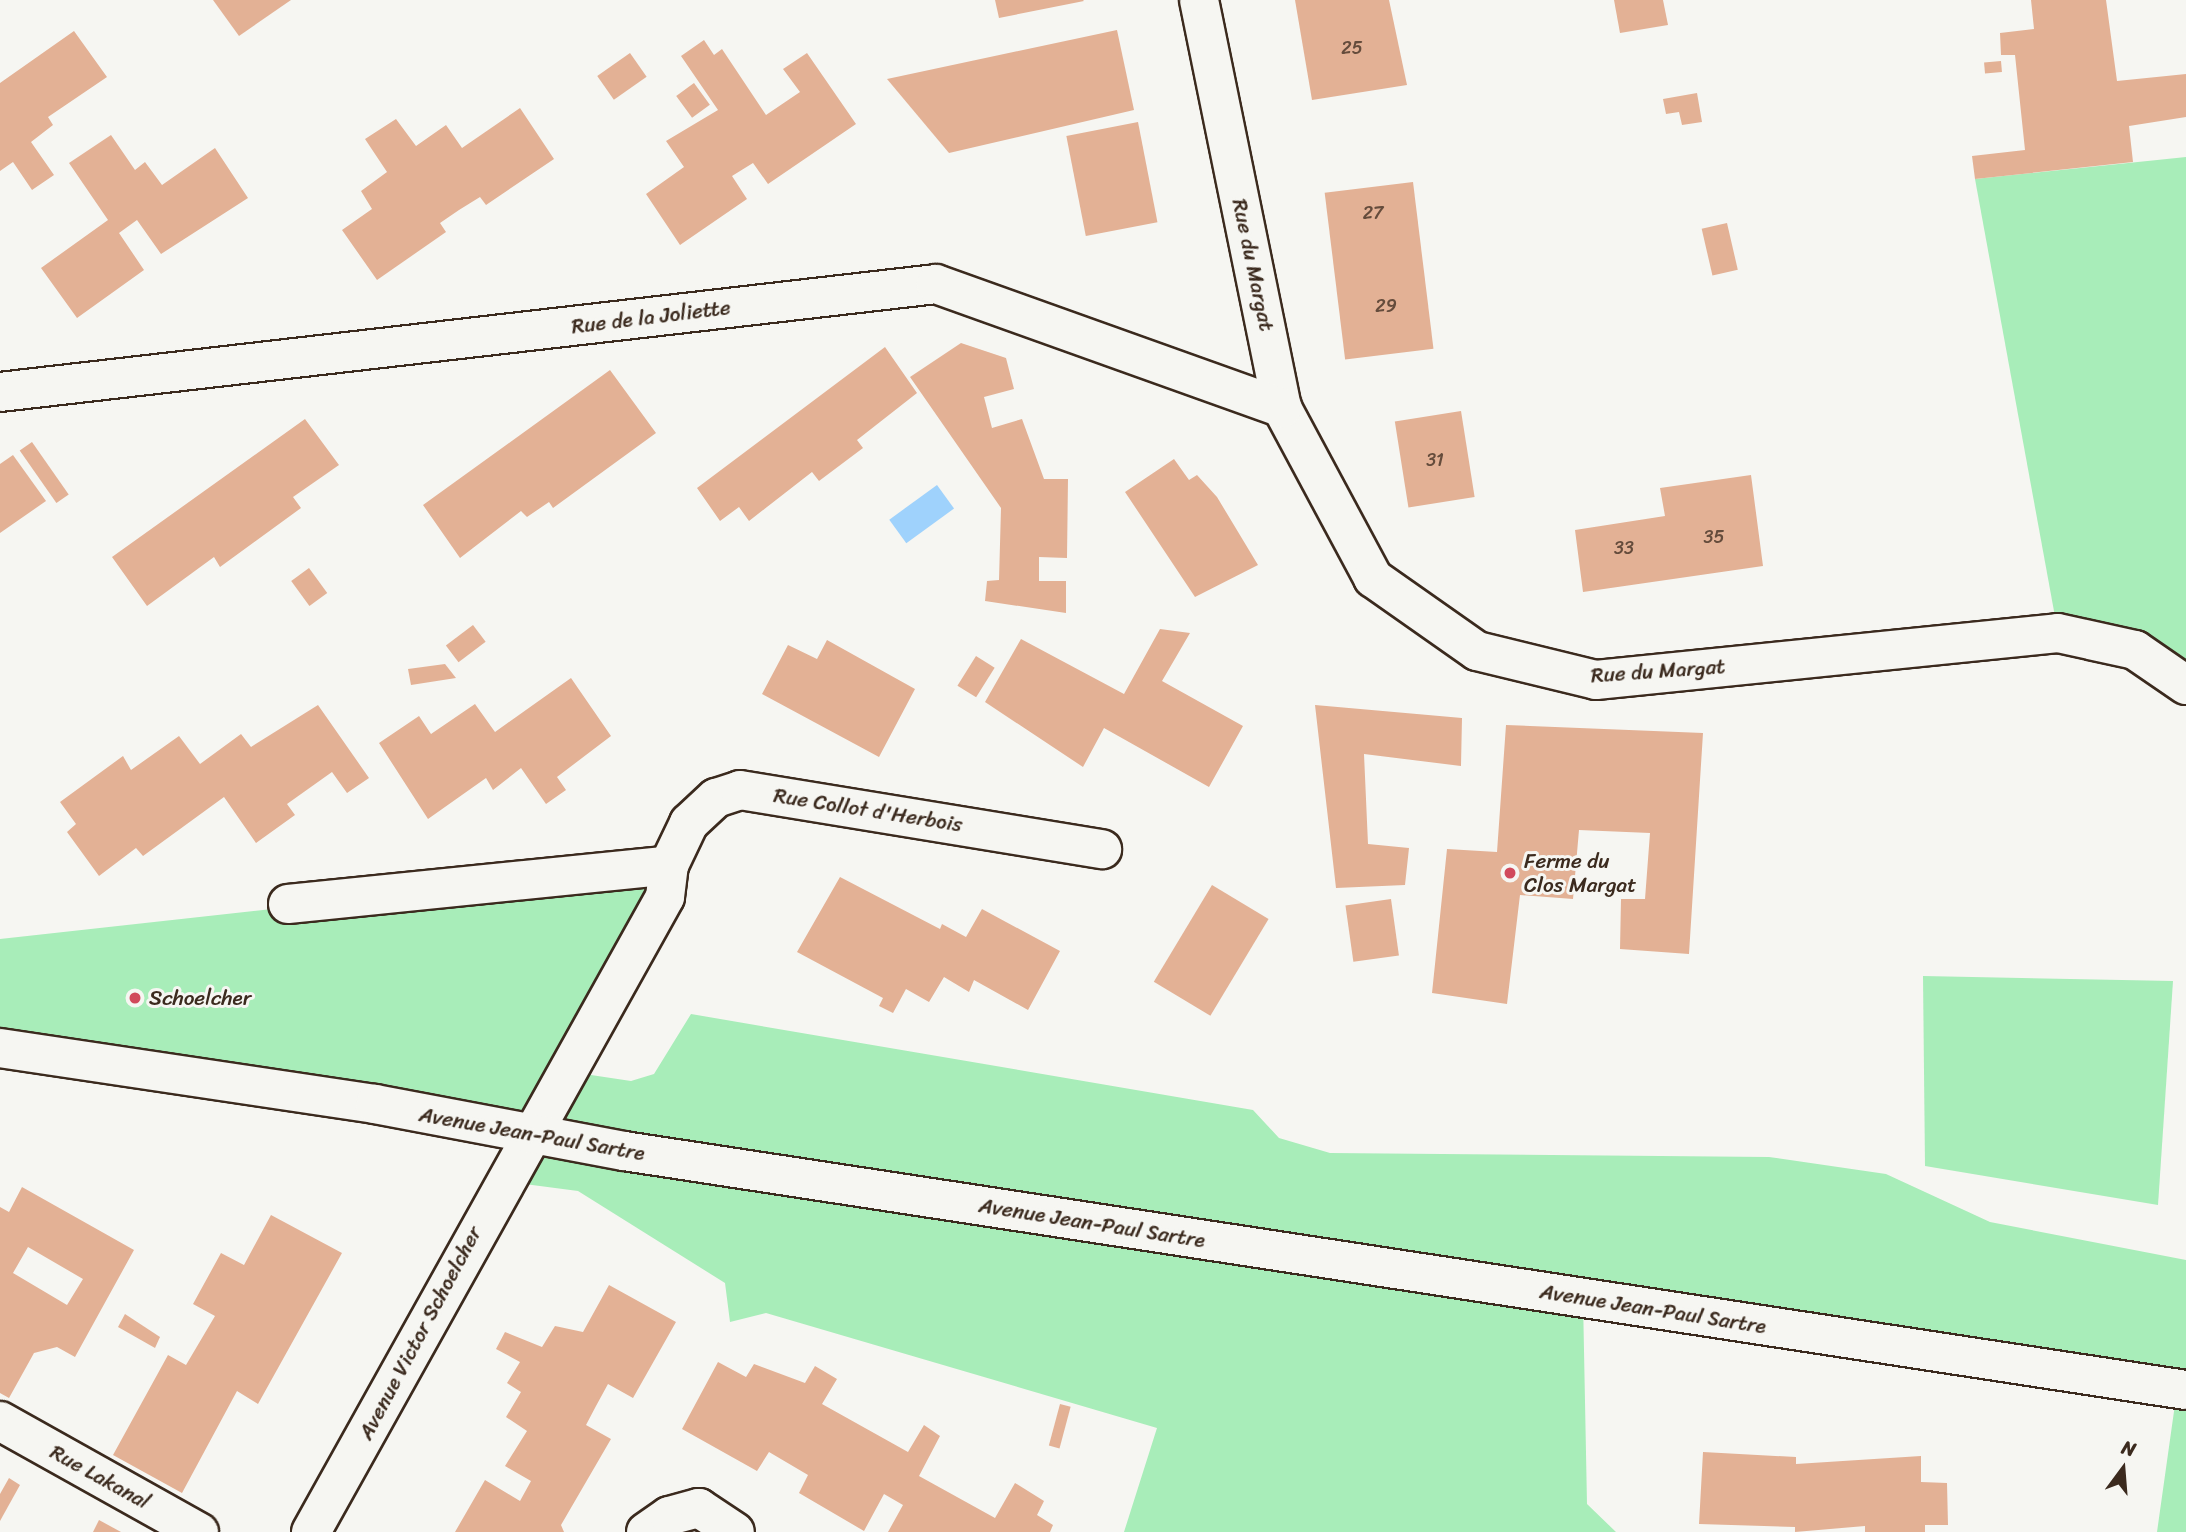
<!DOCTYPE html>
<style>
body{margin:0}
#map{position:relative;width:2186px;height:1532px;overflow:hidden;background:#f6f6f2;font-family:Sriracha,sans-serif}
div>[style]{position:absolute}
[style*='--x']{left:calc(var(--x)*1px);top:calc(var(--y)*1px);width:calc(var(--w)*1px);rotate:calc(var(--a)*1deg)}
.green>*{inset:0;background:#a8edb9}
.water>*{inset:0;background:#9fd2fc;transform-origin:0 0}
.building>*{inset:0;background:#e3b195;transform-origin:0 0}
.roads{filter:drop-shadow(2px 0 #3b2a1e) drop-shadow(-2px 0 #3b2a1e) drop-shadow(0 2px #3b2a1e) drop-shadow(0 -2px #3b2a1e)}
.minor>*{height:38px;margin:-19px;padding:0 19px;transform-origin:19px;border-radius:19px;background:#f6f6f2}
.major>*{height:38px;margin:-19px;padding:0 19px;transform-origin:19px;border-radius:19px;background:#f6f6f2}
.dots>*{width:19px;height:19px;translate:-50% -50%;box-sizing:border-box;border:4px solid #f6f6f2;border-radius:50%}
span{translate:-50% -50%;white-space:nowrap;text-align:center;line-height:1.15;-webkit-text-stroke:6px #f6f6f2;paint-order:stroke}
.number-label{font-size:18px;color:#654c3c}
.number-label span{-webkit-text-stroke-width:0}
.street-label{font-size:21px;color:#3b2a1e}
.poi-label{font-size:21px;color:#3b2a1e}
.left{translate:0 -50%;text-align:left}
.north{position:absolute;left:2088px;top:1434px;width:70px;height:70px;-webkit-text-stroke:5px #f6f6f2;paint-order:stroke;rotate:16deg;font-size:19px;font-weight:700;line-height:28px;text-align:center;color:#3b2a1e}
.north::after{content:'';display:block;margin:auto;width:24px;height:32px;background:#3b2a1e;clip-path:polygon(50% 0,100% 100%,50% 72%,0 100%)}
</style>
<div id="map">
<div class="green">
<div style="clip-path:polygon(2186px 157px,2186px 685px,2058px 633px,1975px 179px)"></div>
<div style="clip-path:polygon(669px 865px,571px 1072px,631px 1081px,654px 1074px,691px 1014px,1253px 1110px,1279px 1138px,1330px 1153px,1769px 1157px,1886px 1174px,1990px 1222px,2186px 1260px,2186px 1532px,2157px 1532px,2177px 1390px,1583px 1299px,1587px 1504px,1616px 1532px,1124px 1532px,1157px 1428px,766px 1313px,730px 1322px,725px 1283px,578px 1191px,517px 1183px,528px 1135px,0 1050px,0 939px)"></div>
<div style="clip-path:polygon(1923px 976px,2173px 981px,2158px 1205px,1925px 1166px)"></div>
</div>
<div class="water">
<div style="left:937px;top:485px;width:29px;height:59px;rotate:54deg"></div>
</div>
<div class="building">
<div style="clip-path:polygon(213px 0,291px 0,239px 36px)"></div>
<div style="clip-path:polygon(995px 0,1083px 0,1084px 1px,999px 18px)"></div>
<div style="clip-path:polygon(1295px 0,1389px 0,1407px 85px,1312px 100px)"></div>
<div style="clip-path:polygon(1614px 0,1663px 0,1668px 25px,1620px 33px)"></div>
<div style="clip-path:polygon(2031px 0,2106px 0,2117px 81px,2186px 74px,2186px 117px,2129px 126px,2133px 162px,1975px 179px,1972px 156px,2025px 150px,2015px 55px,2001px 55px,2000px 33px,2034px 29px)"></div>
<div style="clip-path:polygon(1117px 30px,1134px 110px,949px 153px,887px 79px)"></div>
<div style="clip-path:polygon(74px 31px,107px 77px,48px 117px,53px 125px,31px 142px,54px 175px,32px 190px,13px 162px,0 171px,0 83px)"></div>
<div style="clip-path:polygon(704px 40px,714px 55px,722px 49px,766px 115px,800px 92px,783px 69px,807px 53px,856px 124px,768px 184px,753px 163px,732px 176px,747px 199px,680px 245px,646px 194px,684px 167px,666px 141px,718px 110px,681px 56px)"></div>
<div style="left:630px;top:53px;width:29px;height:40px;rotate:55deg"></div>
<div style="left:2001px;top:61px;width:11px;height:17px;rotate:85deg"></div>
<div style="left:694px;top:83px;width:27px;height:22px;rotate:54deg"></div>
<div style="clip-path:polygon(1697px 93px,1702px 122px,1682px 125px,1679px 112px,1666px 114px,1663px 99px)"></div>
<div style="clip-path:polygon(520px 108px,554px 159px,486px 205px,480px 197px,459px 210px,440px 223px,446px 232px,377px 280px,342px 230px,372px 209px,361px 191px,387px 172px,365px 139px,396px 119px,416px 146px,446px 125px,462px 148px)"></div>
<div style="left:1138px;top:122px;width:102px;height:73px;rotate:79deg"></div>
<div style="clip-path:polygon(111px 135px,135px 170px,145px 162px,162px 185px,215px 148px,248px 198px,161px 254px,137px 220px,119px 233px,144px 270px,77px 318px,41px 268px,108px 220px,69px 163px)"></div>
<div style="left:1413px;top:182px;width:168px;height:89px;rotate:83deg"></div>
<div style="left:1727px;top:223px;width:48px;height:26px;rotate:77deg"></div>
<div style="clip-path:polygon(961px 343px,1006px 358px,1014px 389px,984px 397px,992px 428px,1022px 419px,1044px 479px,1068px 479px,1067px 558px,1039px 557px,1039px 581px,1066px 581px,1066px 613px,985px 601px,987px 581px,999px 580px,1001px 508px,910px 377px)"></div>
<div style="clip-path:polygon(885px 347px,917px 393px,857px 440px,863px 448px,819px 481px,812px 472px,749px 521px,739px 507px,720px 521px,697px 488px)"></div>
<div style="clip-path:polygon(610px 370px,656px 433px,553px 508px,549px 502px,527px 517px,521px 511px,460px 558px,423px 505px)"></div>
<div style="left:1461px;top:411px;width:87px;height:67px;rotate:81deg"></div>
<div style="clip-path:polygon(305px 419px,339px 465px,293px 497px,301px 508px,220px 567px,214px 557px,147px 606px,112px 557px)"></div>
<div style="left:32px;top:442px;width:64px;height:15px;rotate:55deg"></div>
<div style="clip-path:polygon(13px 455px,46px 501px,0 533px,0 464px)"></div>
<div style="clip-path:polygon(1174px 459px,1189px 480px,1197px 475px,1217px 497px,1258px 565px,1195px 597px,1125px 492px)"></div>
<div style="clip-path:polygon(1751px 475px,1763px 566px,1583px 592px,1575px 530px,1665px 516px,1660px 488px)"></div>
<div style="left:309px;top:568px;width:31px;height:22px;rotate:54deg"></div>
<div style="left:473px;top:625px;width:21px;height:34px;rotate:53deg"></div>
<div style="clip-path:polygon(1160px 629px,1190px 633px,1162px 681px,1243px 726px,1209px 787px,1104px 728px,1083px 767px,985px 702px,1021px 639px,1124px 694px)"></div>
<div style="clip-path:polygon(827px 640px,915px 689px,879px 757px,762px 694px,788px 645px,817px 659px)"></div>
<div style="left:976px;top:656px;width:22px;height:35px;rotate:32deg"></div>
<div style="clip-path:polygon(445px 664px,456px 678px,411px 685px,408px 669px)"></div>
<div style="clip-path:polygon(571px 678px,611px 736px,557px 777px,566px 790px,546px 804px,521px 768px,493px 790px,486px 778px,428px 819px,379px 743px,419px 716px,431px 734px,475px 704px,495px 732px)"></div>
<div style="clip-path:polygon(318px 705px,369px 778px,347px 793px,332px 772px,287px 804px,295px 815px,256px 843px,224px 797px,143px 856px,136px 848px,99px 876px,67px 832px,76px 824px,60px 802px,123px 756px,131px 770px,179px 736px,200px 764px,241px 734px,251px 747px)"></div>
<div style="clip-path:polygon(1315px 705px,1462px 718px,1461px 766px,1364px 754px,1368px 844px,1409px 848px,1405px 885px,1336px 888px)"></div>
<div style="clip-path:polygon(1506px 725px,1703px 733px,1689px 954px,1620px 949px,1621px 899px,1645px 899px,1650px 833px,1579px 830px,1573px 899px,1520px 895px,1507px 1004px,1432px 993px,1447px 849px,1497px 852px)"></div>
<div style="clip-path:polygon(840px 877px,940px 929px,942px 924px,966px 937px,982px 909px,1060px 951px,1028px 1010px,974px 980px,969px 992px,944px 977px,929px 1002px,906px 989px,893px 1013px,879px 1006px,883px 998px,797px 952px)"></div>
<div style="left:1212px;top:885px;width:66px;height:113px;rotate:31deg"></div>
<div style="left:1391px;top:899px;width:57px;height:46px;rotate:82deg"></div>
<div style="clip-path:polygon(evenodd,22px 1187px,134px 1250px,75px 1357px,57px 1347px,34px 1353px,9px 1398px,0 1393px,0 1207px,9px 1212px,22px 1187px,28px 1247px,83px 1279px,67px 1305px,13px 1273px,28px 1247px)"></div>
<div style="clip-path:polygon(271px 1215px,342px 1253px,258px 1404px,237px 1391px,182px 1493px,113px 1455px,168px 1355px,186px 1365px,215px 1316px,193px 1304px,221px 1253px,244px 1265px)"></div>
<div style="clip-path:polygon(609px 1285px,676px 1322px,633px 1398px,608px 1384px,596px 1406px,586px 1425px,611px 1439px,561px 1525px,564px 1532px,455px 1532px,485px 1480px,520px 1501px,531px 1481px,505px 1466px,527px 1431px,506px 1417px,521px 1392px,507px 1383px,520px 1362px,496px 1349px,505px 1332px,542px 1347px,555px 1326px,583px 1332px)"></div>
<div style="clip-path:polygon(125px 1314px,160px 1337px,155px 1348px,118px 1327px)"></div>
<div style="clip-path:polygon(718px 1362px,746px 1377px,754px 1364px,805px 1383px,815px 1366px,837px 1379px,822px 1404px,908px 1452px,924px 1425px,940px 1436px,919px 1476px,995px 1518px,1015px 1483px,1044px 1501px,1037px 1515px,1053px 1525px,1050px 1532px,888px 1532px,903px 1505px,884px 1494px,864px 1531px,799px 1493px,808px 1475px,769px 1452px,757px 1471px,682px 1429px)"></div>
<div style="left:1060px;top:1404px;width:11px;height:43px;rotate:15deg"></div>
<div style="clip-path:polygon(1703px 1452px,1796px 1457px,1796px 1464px,1921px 1456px,1921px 1482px,1947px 1483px,1948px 1525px,1925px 1525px,1925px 1532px,1865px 1532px,1865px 1526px,1795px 1532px,1795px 1527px,1699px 1524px)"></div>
<div style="clip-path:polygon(9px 1478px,20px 1485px,0 1521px,0 1494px)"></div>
<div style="clip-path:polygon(99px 1520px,121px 1532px,93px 1532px)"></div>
</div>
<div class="roads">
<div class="minor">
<div style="--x:1199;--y:0;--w:416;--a:78.5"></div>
<div style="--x:1282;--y:408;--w:193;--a:61.8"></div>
<div style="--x:1373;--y:578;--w:127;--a:35.1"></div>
<div style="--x:1477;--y:651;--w:122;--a:13.7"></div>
<div style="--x:1596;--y:680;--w:464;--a:-5.8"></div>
<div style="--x:2058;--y:633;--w:79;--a:12.4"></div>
<div style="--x:2135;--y:650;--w:62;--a:34.5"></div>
<div style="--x:0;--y:392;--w:942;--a:-6.58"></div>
<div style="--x:936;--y:284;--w:368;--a:19.7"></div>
<div style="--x:288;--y:904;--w:383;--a:-5.8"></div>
<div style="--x:0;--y:1421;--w:228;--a:29.2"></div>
<div style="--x:311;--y:1532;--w:727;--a:-60.86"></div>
<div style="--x:665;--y:897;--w:32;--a:-83"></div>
<div style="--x:669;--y:865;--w:47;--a:-64.5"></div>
<div style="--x:689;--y:823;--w:37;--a:-43"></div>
<div style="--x:716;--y:798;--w:25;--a:-18"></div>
<div style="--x:740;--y:790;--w:367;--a:9.3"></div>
<div style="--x:646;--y:1532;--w:28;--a:-35"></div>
<div style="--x:669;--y:1516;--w:31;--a:-15"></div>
<div style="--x:699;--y:1508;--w:43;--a:33.7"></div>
</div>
<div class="major">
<div style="--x:0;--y:1048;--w:379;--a:8.5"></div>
<div style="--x:375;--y:1104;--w:253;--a:10.7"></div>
<div style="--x:624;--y:1151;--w:1580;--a:8.7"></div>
</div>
</div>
<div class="dots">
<div style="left:1510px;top:873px;background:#d1495b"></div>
<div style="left:135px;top:998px;background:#d1495b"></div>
</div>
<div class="number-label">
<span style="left:1352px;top:48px">25</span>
<span style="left:1373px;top:213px">27</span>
<span style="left:1386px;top:306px">29</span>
<span style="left:1435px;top:460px">31</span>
<span style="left:1714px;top:537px">35</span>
<span style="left:1624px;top:548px">33</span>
</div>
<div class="street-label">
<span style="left:1253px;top:265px;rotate:78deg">Rue du Margat</span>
<span style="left:651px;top:317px;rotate:-7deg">Rue de la Joliette</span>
<span style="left:1658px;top:671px;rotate:-4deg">Rue du Margat</span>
<span style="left:868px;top:810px;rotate:9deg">Rue Collot d'Herbois</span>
<span style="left:532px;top:1134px;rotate:10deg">Avenue Jean-Paul Sartre</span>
<span style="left:1092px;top:1223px;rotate:9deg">Avenue Jean-Paul Sartre</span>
<span style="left:1653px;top:1309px;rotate:9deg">Avenue Jean-Paul Sartre</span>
<span style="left:420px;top:1333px;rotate:-62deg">Avenue Victor Schoelcher</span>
<span style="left:100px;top:1477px;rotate:29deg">Rue Lakanal</span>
</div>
<div class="poi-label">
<span class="left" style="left:1524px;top:873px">Ferme du<br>Clos Margat</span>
<span class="left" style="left:149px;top:998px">Schoelcher</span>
</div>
<div class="north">N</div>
</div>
